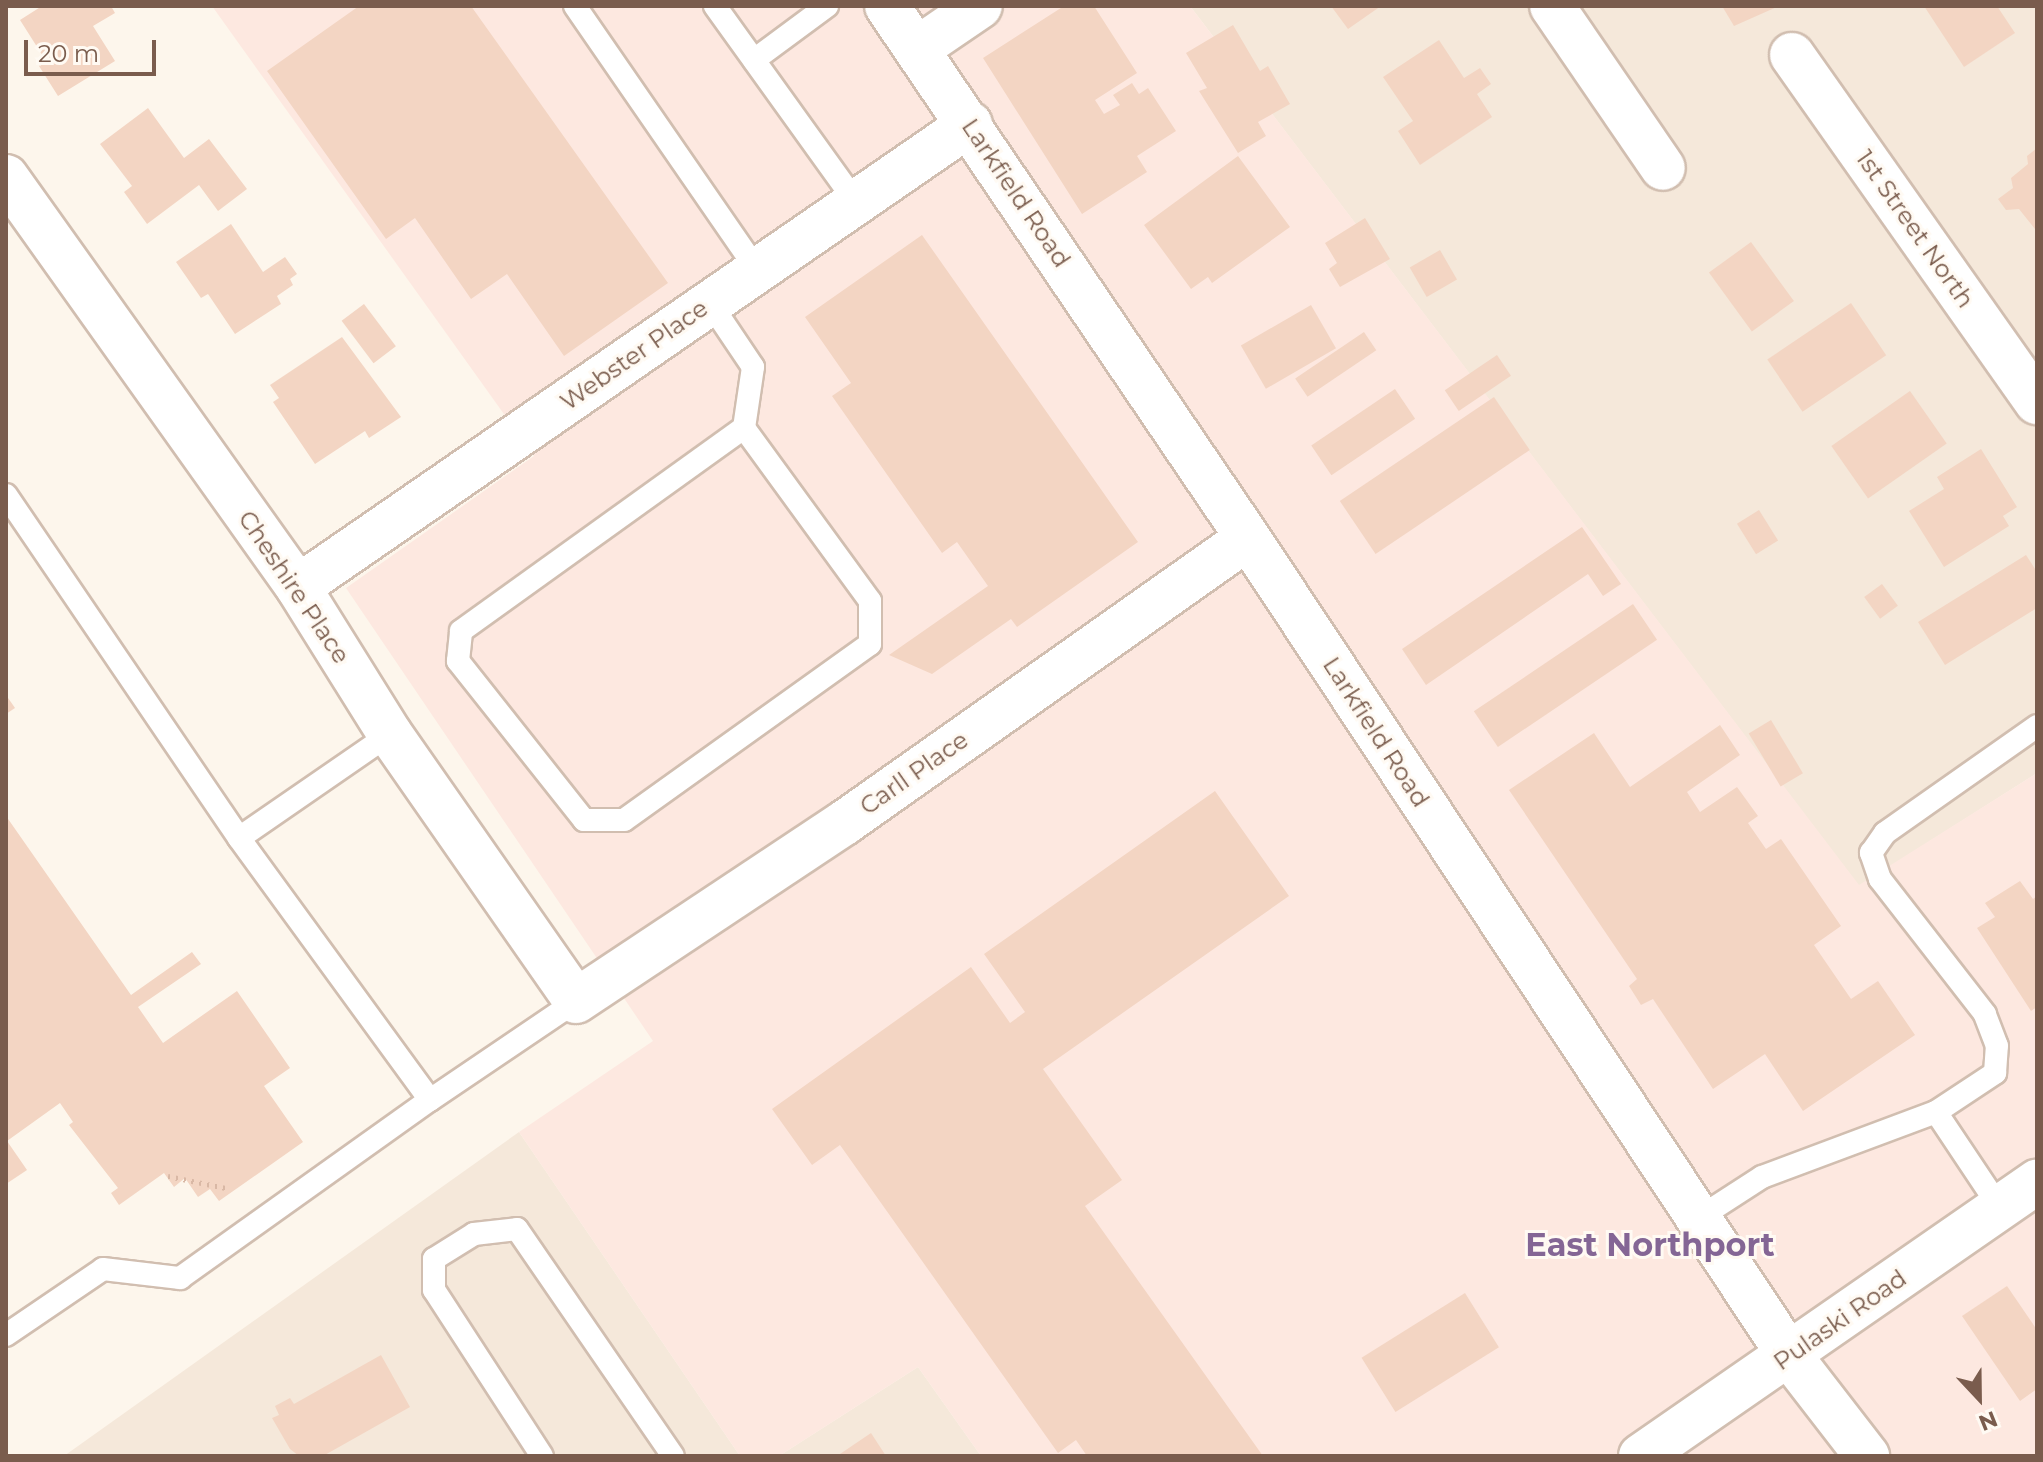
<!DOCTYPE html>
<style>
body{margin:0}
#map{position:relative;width:2043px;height:1462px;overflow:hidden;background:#fdf6ec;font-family:Montserrat,sans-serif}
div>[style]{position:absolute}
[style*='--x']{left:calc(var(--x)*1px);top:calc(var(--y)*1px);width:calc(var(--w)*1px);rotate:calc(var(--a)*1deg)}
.residential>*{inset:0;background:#f5e8da}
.commercial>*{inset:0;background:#fde8e0}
.building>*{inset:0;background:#f3d5c3;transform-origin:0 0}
.path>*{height:5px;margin-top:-2.5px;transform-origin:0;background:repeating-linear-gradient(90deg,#d9b8a5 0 2px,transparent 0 8px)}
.roads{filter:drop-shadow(2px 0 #d1beb0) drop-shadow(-2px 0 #d1beb0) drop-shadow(0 2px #d1beb0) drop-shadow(0 -2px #d1beb0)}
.lane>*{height:22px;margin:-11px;padding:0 11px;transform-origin:11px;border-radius:11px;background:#fff}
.street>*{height:44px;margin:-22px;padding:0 22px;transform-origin:22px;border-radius:22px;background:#fff}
.secondary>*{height:44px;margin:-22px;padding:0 22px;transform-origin:22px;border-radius:22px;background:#fff}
span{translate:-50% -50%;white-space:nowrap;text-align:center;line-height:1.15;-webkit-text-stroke:6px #fffaf3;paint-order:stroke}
.street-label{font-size:24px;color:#7a5c4d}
.district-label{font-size:32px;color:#846695;font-weight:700}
.frame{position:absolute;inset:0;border:8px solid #7a5c4d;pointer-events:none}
.north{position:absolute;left:1939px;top:1358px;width:80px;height:80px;-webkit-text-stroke:6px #fffaf3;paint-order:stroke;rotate:158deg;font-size:22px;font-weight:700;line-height:32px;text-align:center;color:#7a5c4d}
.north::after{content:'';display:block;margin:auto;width:28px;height:36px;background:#7a5c4d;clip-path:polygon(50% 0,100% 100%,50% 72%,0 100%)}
.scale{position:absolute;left:24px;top:40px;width:132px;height:36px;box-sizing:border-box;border:4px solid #7a5c4d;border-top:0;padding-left:10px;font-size:24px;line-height:28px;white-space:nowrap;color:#7a5c4d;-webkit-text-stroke:6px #fffaf3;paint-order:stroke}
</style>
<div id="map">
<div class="residential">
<div style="clip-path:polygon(1190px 6px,2037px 6px,2037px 773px,1859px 886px)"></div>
<div style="clip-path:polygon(519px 1132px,740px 1456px,64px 1456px)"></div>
<div style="clip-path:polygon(918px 1367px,981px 1456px,779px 1456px)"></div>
</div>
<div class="commercial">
<div style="clip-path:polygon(212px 6px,1190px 6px,1859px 885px,2037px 773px,2037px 1456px,981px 1456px,918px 1367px,779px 1456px,740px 1456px,519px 1132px,653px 1041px,346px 588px,534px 456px)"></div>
</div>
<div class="building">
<div style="clip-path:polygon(42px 6px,111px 6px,115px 13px,93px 26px,115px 61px,58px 96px,39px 66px,46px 61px,20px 20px)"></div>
<div style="clip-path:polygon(359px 6px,471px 6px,668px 283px,564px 356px,507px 274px,471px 299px,415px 218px,386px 239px,267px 71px)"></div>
<div style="clip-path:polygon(1064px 6px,1094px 6px,1137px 73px,1095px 100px,1104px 114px,1120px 105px,1113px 95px,1132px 83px,1139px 94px,1148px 88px,1176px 131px,1137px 156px,1147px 172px,1082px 214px,983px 58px)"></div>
<div style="clip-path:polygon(1331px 6px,1381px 6px,1348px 29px)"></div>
<div style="clip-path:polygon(1722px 6px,1779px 6px,1734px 26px)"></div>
<div style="clip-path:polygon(1924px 6px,1997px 6px,2015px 33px,1964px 67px)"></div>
<div style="clip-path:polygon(1233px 25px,1260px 71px,1268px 66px,1290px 104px,1258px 122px,1266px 136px,1238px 153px,1199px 91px,1207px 88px,1186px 53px)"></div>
<div style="clip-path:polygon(1439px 40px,1464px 78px,1480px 68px,1491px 84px,1477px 94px,1492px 117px,1420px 165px,1398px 131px,1413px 121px,1383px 77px)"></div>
<div style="clip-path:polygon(148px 108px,184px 158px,209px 139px,247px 189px,218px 211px,199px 185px,147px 224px,124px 192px,132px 186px,100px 144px)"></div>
<div style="clip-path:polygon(2037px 148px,2037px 227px,2035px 229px,2019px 209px,2006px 210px,1998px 199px,2013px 188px,2011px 178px,2028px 164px,2027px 156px)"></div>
<div style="clip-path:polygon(1238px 156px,1290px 227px,1212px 283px,1208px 277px,1191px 289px,1144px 225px)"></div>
<div style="clip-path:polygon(1365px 218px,1390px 259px,1340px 287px,1329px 269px,1337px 263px,1325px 243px)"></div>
<div style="clip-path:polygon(231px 224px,263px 272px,285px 257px,297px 274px,290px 279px,293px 285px,277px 296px,281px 304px,235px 334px,208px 294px,201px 298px,176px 262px)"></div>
<div style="clip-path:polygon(922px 235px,1138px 542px,1017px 627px,1011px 619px,932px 674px,889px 655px,988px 586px,957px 542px,942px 553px,832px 396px,851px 383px,805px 317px)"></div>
<div style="left:1751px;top:242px;width:73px;height:52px;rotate:54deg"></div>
<div style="left:1440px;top:250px;width:34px;height:35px;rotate:60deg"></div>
<div style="left:1851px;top:303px;width:63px;height:101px;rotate:56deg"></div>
<div style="left:364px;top:304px;width:53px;height:28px;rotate:53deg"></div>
<div style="left:1311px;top:305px;width:50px;height:81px;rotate:60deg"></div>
<div style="left:1364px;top:332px;width:22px;height:83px;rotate:56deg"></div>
<div style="clip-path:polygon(342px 337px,401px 417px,369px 438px,365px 431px,315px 464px,273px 402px,279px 398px,270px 385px)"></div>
<div style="left:1497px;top:355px;width:25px;height:63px;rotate:56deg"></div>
<div style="left:1395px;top:389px;width:36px;height:101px;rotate:56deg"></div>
<div style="left:1910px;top:391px;width:64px;height:96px;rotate:55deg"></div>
<div style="left:1494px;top:397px;width:64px;height:186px;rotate:56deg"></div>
<div style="clip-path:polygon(1981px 449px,2017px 507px,2003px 516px,2009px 526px,1944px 567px,1909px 511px,1944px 489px,1937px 477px)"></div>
<div style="left:1759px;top:510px;width:36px;height:26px;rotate:58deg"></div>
<div style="clip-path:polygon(1582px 527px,1621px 584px,1603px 596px,1588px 574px,1426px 685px,1402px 649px)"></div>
<div style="clip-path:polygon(2026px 555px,2037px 572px,2037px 608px,1945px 665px,1918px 622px)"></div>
<div style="left:1882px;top:584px;width:27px;height:22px;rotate:54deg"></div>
<div style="left:1633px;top:604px;width:43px;height:192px;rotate:56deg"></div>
<div style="clip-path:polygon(6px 695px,15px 708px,6px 714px)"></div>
<div style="left:1771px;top:720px;width:62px;height:26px;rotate:59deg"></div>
<div style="clip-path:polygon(1720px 725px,1740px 755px,1687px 792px,1700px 812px,1737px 787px,1758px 816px,1748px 823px,1766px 849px,1781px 839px,1841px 926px,1814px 945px,1851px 999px,1878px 981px,1915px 1035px,1803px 1111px,1765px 1054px,1713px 1089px,1653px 999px,1641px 1005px,1629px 986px,1637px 979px,1509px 790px,1594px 733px,1630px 787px)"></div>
<div style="clip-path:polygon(1215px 791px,1289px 896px,1043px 1069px,1122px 1180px,1085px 1206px,1263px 1456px,1087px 1456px,1076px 1440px,1058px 1453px,840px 1145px,812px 1165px,772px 1109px,971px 967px,1010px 1023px,1025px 1012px,984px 954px)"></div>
<div style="clip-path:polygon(6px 816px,131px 995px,192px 952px,201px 964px,138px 1007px,163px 1043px,237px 991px,290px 1068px,264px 1086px,303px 1142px,219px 1201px,210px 1189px,198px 1197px,185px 1178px,174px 1187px,164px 1173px,119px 1205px,111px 1193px,118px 1188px,69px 1125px,73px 1122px,60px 1103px,7px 1141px,27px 1170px,6px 1184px)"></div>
<div style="clip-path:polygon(2020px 881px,2033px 899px,2037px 896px,2037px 1007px,2031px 1011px,1977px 928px,1995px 917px,1985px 903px)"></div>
<div style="clip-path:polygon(2007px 1286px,2037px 1330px,2037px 1389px,2020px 1401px,1962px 1316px)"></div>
<div style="left:1465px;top:1293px;width:64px;height:122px;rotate:58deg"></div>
<div style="clip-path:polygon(381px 1355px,410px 1407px,323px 1456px,299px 1456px,290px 1449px,272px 1418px,279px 1415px,275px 1406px,290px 1398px,294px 1404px)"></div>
<div style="clip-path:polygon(871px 1433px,886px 1456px,837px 1456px)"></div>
</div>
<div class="path">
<div style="--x:168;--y:1176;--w:59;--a:11.7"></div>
</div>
<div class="roads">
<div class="lane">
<div style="--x:575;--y:6;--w:321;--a:55.4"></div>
<div style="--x:715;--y:6;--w:241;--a:54.3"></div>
<div style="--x:754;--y:60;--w:91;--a:-36.5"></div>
<div style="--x:710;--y:303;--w:77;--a:56.1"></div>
<div style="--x:753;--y:367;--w:62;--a:98.4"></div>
<div style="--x:744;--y:428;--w:214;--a:53.9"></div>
<div style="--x:870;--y:601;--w:43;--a:90"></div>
<div style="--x:870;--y:644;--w:302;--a:144.4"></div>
<div style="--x:624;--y:820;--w:40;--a:180"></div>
<div style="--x:584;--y:820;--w:203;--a:-128.4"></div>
<div style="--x:458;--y:661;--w:30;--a:-84"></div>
<div style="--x:461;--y:631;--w:348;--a:-35.7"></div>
<div style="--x:6;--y:495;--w:415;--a:55.8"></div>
<div style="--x:390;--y:734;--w:183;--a:145.4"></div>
<div style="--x:239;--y:838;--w:324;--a:53.9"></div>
<div style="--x:430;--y:1100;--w:176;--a:-34.1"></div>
<div style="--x:1936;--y:1112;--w:71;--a:-33.5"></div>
<div style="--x:1995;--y:1073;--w:27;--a:-86"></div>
<div style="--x:1997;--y:1046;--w:34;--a:-111"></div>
<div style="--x:1985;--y:1014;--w:171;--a:-127.9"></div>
<div style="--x:1880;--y:879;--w:28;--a:-109"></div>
<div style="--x:1871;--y:853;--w:24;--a:-55"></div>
<div style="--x:1885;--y:833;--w:186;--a:-35.1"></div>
<div style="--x:1697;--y:1219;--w:77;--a:-32.9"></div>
<div style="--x:1762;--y:1177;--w:186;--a:-20.5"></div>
<div style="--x:1936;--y:1112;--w:115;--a:56.3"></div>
<div style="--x:6;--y:1335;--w:117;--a:-34.2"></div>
<div style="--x:103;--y:1269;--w:78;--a:6.7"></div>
<div style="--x:180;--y:1278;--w:307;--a:-35.5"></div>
<div style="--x:542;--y:1456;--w:198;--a:-123"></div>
<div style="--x:434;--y:1290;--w:31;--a:-90"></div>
<div style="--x:434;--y:1259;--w:47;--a:-32"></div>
<div style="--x:474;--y:1234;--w:43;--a:-6.6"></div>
<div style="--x:517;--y:1229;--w:275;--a:55.5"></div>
</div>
<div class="street">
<div style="--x:1552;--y:6;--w:196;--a:55.6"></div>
<div style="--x:917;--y:49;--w:76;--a:-34.3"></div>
<div style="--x:1792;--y:55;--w:425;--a:54.8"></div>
<div style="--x:6;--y:177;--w:503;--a:54.54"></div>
<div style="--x:298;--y:587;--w:173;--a:58"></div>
<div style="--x:390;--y:734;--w:325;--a:55.1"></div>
<div style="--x:576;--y:1001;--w:322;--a:-33.6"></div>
<div style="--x:844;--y:823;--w:494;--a:-35.2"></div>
<div style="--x:298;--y:587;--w:816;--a:-34.57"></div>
</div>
<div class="secondary">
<div style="--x:887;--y:6;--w:643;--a:55.84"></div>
<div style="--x:1248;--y:538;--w:980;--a:56.49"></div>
<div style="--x:1789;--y:1355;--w:128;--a:52.3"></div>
<div style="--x:1641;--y:1456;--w:482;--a:-34.7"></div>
</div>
</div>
<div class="street-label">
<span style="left:1016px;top:193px;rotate:56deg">Larkfield Road</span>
<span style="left:1915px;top:229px;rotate:55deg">1st Street North</span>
<span style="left:634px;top:355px;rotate:-35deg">Webster Place</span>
<span style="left:294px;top:587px;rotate:56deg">Cheshire Place</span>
<span style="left:1376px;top:732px;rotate:57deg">Larkfield Road</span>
<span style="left:914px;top:773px;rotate:-35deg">Carll Place</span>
<span style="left:1840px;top:1320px;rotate:-35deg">Pulaski Road</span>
</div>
<div class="district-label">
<span style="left:1650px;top:1245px">East Northport</span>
</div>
<div class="frame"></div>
<div class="north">N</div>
<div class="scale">20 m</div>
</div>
